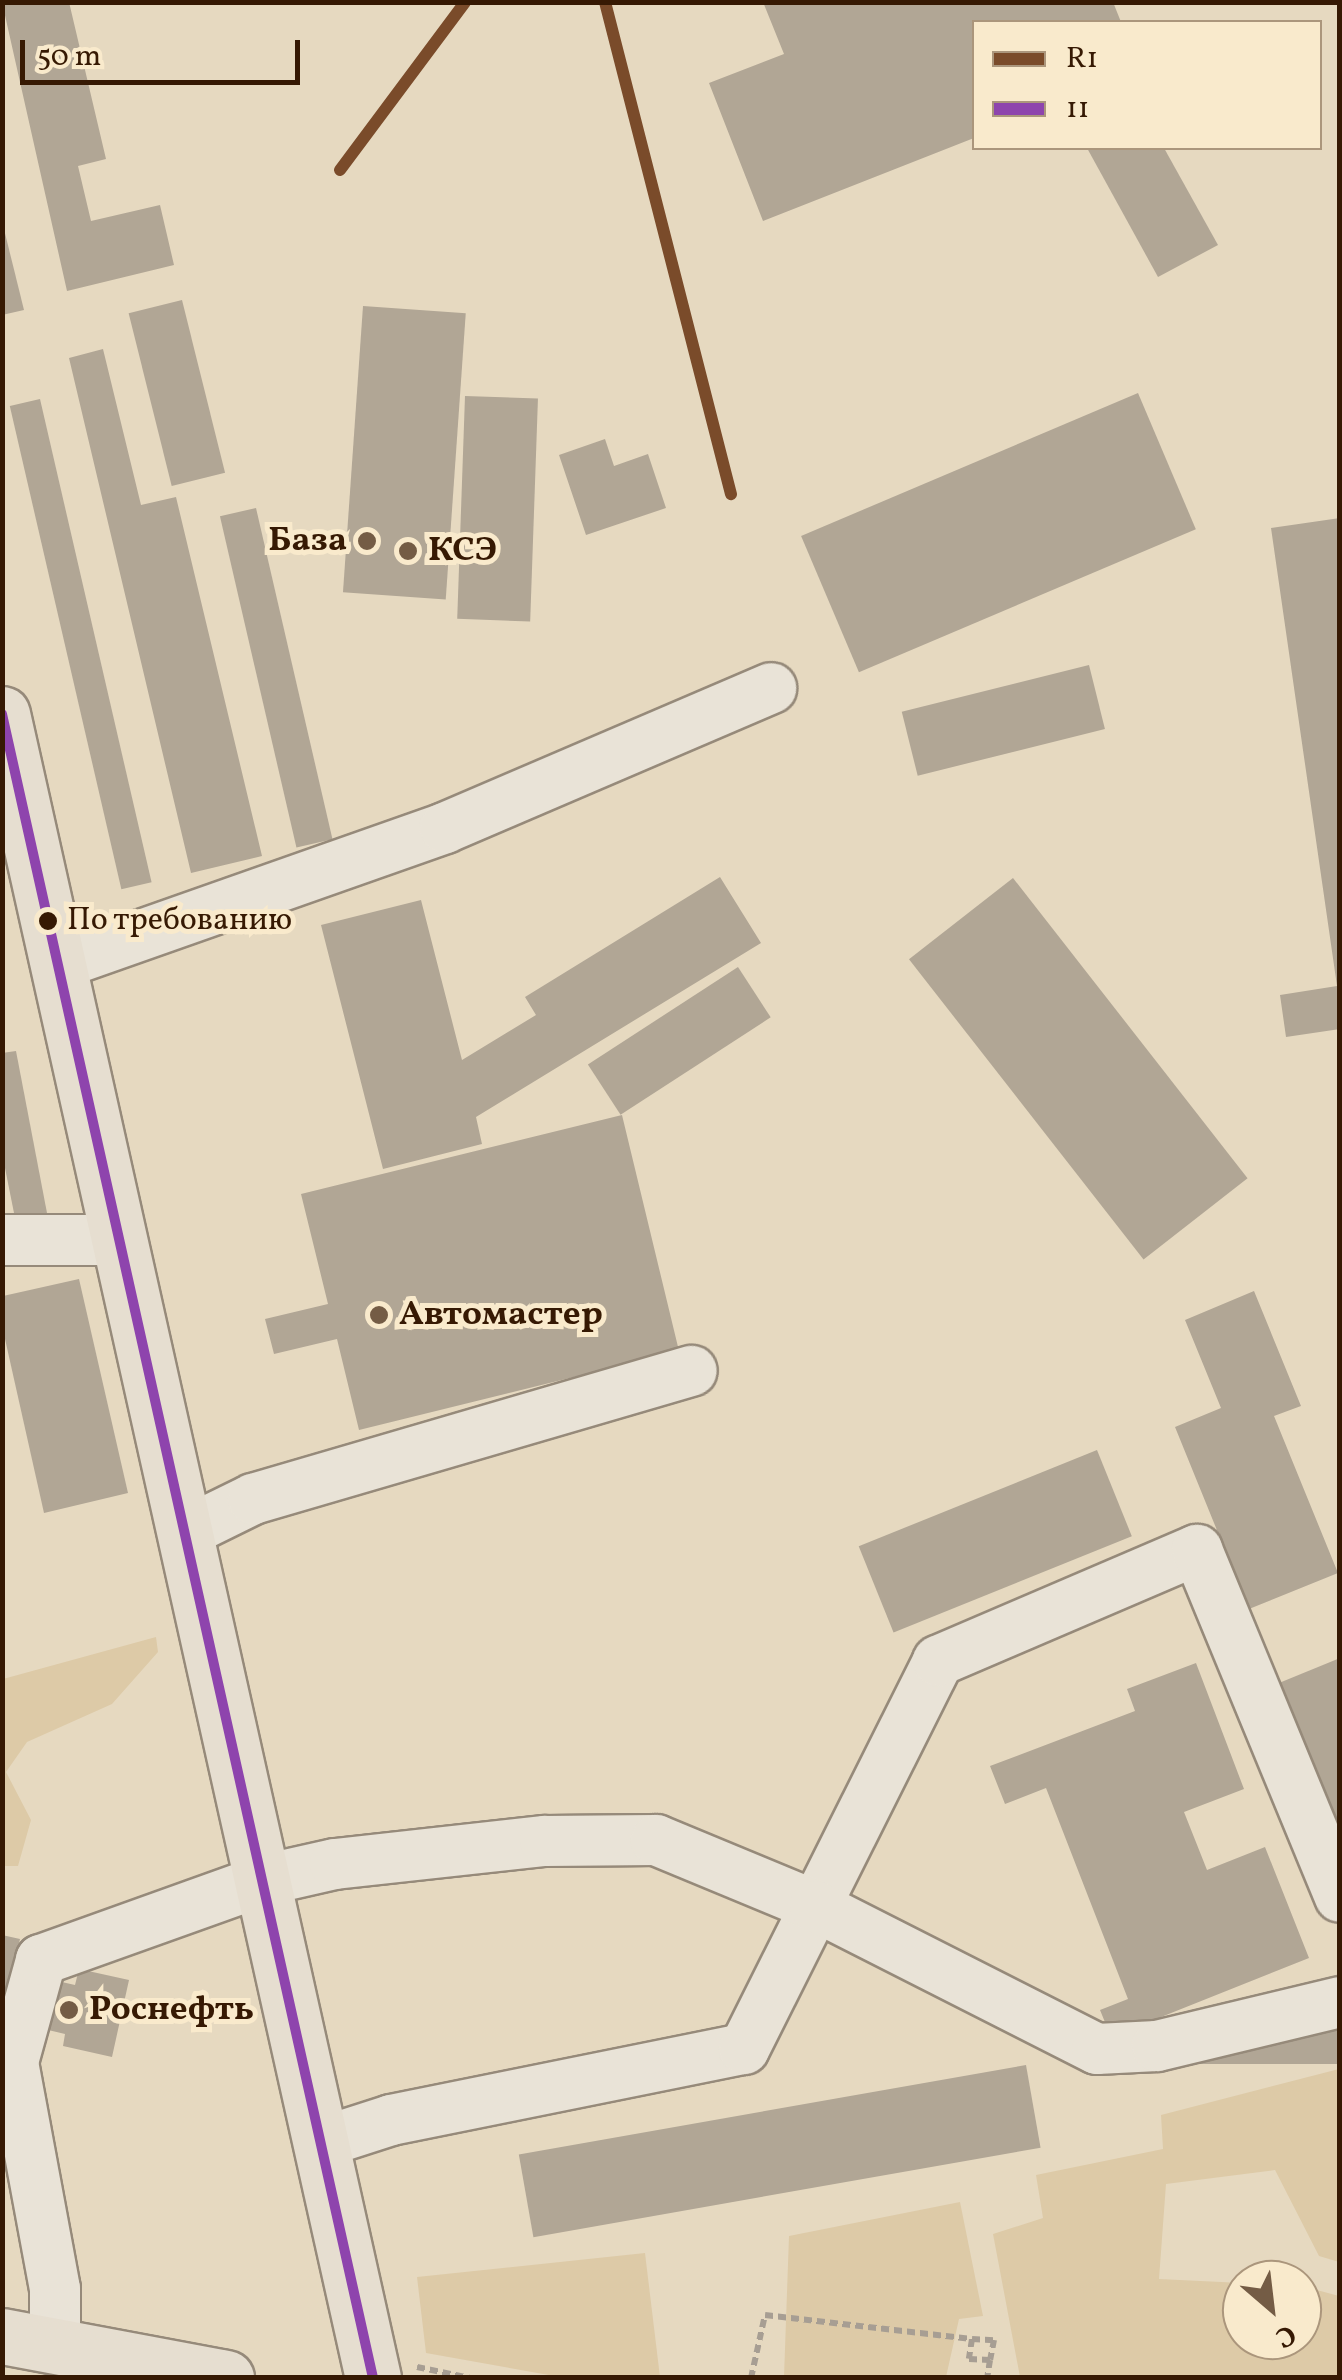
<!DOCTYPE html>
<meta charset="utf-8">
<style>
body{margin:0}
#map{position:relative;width:1342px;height:2380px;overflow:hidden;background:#e6d9c0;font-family:Vollkorn,serif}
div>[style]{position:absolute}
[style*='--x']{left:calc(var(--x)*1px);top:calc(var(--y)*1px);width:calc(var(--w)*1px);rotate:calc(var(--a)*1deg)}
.green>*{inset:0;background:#ddcaa7}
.building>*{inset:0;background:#b1a695;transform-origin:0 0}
.path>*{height:6px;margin-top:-3px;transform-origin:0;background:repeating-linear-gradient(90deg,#a79e93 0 8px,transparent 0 13px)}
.roads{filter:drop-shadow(2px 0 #968a7a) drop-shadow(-2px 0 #968a7a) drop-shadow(0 2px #968a7a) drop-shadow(0 -2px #968a7a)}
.minor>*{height:50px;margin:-25px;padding:0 25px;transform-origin:25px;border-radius:25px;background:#e9e3d7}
.major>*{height:55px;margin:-27.5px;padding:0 27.5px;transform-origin:27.5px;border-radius:27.5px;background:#e6ded0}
.bus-1>*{height:10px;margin:-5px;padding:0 5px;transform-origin:5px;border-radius:5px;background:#8e44ad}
.rail-1>*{height:12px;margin:-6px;padding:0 6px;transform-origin:6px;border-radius:6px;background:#7a4b2a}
.dots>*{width:28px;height:28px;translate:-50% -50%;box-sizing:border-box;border:5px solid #f9eacc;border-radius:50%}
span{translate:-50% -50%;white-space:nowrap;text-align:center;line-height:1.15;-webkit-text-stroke:10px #f9eacc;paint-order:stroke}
.bus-label{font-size:32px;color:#361903}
.left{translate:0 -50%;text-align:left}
.poi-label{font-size:35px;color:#361903;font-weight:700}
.right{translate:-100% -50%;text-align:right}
.frame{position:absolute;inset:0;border:5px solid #361903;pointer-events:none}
.legend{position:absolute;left:972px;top:20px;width:350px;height:130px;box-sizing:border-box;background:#f9eacc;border:2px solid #ab967c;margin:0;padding:12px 18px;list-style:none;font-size:30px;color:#361903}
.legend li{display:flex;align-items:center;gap:20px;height:50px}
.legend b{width:50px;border:2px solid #ab967c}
.north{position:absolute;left:1222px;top:2260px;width:100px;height:100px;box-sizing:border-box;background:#f9eacc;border:2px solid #ab967c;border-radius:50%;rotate:152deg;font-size:28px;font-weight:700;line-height:40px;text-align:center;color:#361903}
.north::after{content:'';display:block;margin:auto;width:35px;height:45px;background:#745c45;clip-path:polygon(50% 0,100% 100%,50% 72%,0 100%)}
.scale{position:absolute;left:20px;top:40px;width:280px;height:45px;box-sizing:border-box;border:5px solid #361903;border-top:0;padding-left:12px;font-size:30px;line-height:35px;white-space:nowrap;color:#361903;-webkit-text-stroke:8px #f9eacc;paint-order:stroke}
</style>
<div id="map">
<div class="green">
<div style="clip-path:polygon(156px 1637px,158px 1652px,112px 1704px,27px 1742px,6px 1772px,31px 1820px,18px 1866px,3px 1866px,3px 1679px)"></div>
<div style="clip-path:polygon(1339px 2069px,1339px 2262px,1319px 2256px,1275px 2170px,1166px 2184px,1159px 2279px,1242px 2283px,1242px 2340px,1302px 2340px,1302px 2286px,1339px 2296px,1339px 2377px,1020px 2377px,993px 2234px,1043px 2218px,1036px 2175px,1163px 2149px,1161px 2115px)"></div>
<div style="clip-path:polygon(960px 2202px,983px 2316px,959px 2319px,946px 2377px,784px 2377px,789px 2236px)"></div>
<div style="clip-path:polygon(645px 2253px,660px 2377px,560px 2377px,426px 2353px,417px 2277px)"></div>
</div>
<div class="building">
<div style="clip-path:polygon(2px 2px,69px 2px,106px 159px,78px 166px,91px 221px,160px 205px,174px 265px,67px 291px)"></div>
<div style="clip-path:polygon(763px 2px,1113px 2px,1121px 22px,974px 22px,974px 138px,763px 221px,709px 83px,784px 54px)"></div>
<div style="clip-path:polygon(1087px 148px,1164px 148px,1218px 245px,1158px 277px)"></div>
<div style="clip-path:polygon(2px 221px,24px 310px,2px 315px)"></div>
<div style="left:182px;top:300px;width:178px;height:55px;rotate:76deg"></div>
<div style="left:363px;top:306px;width:103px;height:287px;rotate:4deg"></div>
<div style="clip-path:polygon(103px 349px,141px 505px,176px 497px,262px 856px,191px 873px,69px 358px)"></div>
<div style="left:1138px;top:393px;width:148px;height:366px;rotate:67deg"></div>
<div style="left:465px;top:396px;width:73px;height:223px;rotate:2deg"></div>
<div style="left:40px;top:399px;width:496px;height:31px;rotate:77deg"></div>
<div style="clip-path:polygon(605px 439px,614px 466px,648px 454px,666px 508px,586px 535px,559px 455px)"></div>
<div style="left:256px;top:508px;width:340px;height:37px;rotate:77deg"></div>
<div style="clip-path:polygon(1340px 518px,1340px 1029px,1286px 1037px,1280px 995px,1337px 986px,1271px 528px)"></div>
<div style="left:1089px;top:665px;width:66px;height:193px;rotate:76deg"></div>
<div style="clip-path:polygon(720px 877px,761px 943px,476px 1117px,482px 1144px,383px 1169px,321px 925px,421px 900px,462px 1060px,536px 1015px,525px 997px)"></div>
<div style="left:1013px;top:878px;width:381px;height:132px;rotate:52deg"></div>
<div style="left:738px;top:967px;width:60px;height:179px;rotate:57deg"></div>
<div style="clip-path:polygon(16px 1051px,47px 1213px,15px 1218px,2px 1153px,2px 1053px)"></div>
<div style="clip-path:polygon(622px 1115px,679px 1351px,359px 1430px,337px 1339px,274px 1354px,265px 1319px,328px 1304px,301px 1194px)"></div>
<div style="clip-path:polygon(79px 1279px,128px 1493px,44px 1513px,3px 1330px,3px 1296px)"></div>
<div style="clip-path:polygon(1254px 1291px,1301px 1406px,1274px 1416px,1338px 1573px,1249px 1609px,1175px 1427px,1221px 1408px,1185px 1320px)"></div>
<div style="left:1097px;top:1450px;width:93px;height:257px;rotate:68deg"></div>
<div style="clip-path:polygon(1340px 1658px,1340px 1832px,1339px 1832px,1279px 1683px)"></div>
<div style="clip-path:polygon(1196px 1663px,1244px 1789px,1184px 1812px,1207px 1870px,1265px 1847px,1309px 1958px,1111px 2037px,1100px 2010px,1128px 1999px,1046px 1788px,1005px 1804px,990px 1766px,1135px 1711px,1127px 1689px)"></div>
<div style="clip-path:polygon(2px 1935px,20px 1939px,13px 1971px,75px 1985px,79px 1969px,129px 1980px,112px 2057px,63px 2046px,65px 2034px,2px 2019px)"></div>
<div style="left:1340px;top:2030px;width:34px;height:146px;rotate:90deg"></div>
<div style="left:1026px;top:2065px;width:84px;height:515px;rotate:80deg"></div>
</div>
<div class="path">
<div style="--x:972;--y:2339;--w:22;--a:3"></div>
<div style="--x:994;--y:2340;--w:20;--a:101"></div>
<div style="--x:417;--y:2367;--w:54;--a:11.7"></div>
<div style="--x:751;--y:2378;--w:65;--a:-77.5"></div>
<div style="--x:765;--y:2315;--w:208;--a:6.6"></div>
<div style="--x:972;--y:2339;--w:20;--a:99"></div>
<div style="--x:969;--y:2359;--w:21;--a:3"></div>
<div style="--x:990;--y:2360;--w:18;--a:99"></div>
</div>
<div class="roads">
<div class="minor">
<div style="--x:59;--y:964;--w:409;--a:-19.4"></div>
<div style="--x:445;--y:828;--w:355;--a:-23.2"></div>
<div style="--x:2;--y:1240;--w:118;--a:0"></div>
<div style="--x:186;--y:1532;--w:75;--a:-26.2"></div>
<div style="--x:253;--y:1499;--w:457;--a:-16.3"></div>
<div style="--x:323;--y:2142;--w:71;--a:-17.9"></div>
<div style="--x:391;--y:2120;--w:360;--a:-11.4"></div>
<div style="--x:744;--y:2049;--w:434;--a:-63.4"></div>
<div style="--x:938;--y:1661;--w:282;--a:-23.2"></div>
<div style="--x:1197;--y:1550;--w:375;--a:67.6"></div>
<div style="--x:55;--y:2346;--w:57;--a:-90"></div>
<div style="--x:55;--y:2289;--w:231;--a:-100.5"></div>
<div style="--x:13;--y:2062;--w:106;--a:-74.6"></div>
<div style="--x:41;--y:1960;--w:237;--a:-19.7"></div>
<div style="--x:264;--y:1880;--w:73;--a:-12.7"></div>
<div style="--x:335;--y:1864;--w:211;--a:-6.3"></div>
<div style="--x:545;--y:1841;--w:111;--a:-0.5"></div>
<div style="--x:656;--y:1840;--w:172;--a:22.5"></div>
<div style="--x:815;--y:1906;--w:316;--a:26.9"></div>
<div style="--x:1097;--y:2049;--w:60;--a:-2.9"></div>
<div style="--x:1157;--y:2046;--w:188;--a:-13.5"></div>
</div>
<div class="major">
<div style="--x:2;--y:714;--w:1705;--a:77.43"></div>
<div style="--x:2;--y:2336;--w:228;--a:10.6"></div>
</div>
</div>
<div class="bus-1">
<div style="--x:2;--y:714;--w:1705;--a:77.43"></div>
</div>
<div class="rail-1">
<div style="--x:605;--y:2;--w:508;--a:75.64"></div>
<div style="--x:340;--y:170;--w:209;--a:-53.3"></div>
</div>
<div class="dots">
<div style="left:367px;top:541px;background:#745c45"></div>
<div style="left:408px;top:551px;background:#745c45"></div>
<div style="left:48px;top:921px;background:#361903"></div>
<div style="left:379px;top:1315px;background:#745c45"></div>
<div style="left:69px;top:2010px;background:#745c45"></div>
</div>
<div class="bus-label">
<span class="left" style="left:67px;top:921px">По требованию</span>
</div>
<div class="poi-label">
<span class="right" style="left:347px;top:541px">База</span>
<span class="left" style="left:428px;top:551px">КСЭ</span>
<span class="left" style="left:399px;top:1315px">Автомастер</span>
<span class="left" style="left:89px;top:2010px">Роснефть</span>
</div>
<div class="frame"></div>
<ul class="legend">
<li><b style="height:12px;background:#7a4b2a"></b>R1</li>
<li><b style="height:12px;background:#8e44ad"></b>11</li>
</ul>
<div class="north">С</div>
<div class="scale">50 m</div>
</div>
